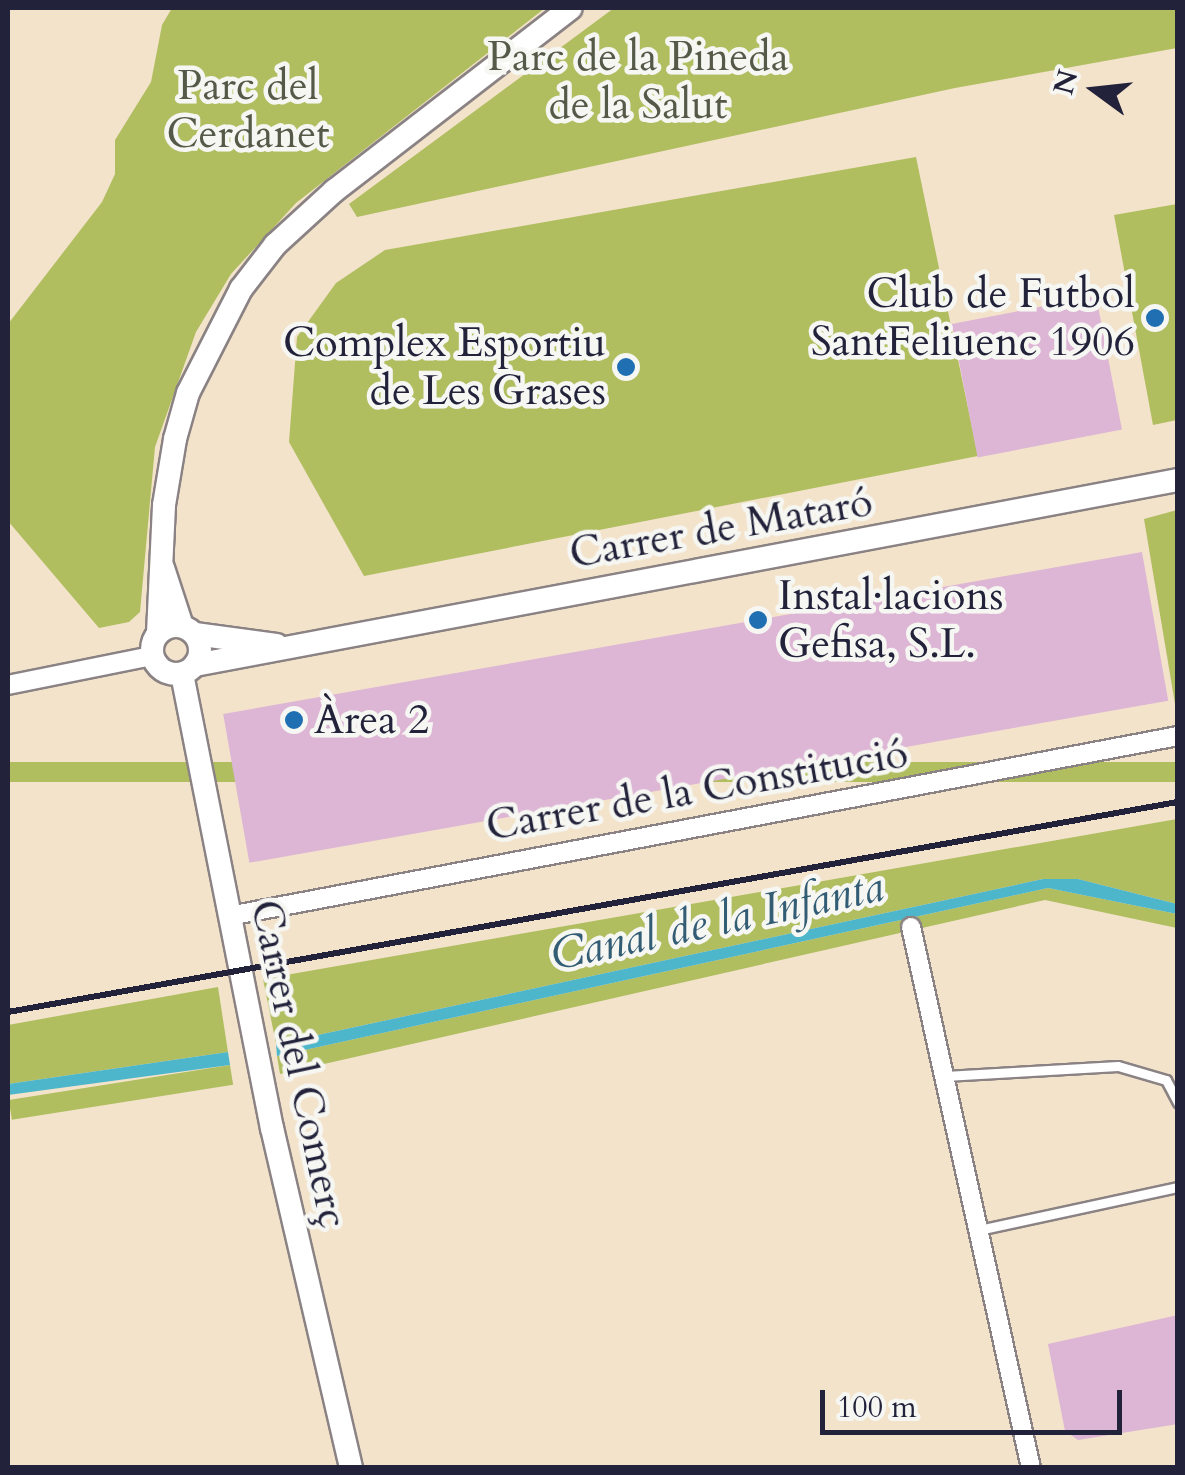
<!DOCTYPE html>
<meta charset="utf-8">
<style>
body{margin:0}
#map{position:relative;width:1185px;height:1475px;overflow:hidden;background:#f3e3cb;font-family:Cardo,serif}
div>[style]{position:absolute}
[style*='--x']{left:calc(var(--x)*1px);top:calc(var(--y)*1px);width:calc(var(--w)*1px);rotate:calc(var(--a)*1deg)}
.green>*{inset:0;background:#b0be60;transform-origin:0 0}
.water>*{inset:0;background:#4db6ca}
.building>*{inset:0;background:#ddb5d5;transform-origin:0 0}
.roads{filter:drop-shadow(2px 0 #8a8283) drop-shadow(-2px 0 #8a8283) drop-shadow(0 2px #8a8283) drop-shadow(0 -2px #8a8283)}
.service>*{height:9px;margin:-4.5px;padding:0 4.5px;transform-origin:4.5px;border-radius:4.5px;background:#fff}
.minor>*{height:18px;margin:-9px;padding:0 9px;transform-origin:9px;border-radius:9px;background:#fff}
.tertiary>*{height:22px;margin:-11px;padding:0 11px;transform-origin:11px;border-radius:11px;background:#fff}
.tertiary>.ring{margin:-11px;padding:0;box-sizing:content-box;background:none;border:22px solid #fff;border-radius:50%}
.rail>*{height:6px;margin:-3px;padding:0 3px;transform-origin:3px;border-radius:3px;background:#22223b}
.dots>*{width:28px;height:28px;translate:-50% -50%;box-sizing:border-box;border:5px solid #f6f6f2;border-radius:50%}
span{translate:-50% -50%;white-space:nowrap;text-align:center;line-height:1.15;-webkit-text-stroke:9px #f6f6f2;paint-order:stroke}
.park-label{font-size:42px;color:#545948}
.poi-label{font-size:42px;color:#22223b}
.right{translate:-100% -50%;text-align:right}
.left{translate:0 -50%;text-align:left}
.street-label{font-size:42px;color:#22223b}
.water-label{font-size:45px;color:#335d74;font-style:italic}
.frame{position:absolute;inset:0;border:10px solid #22223b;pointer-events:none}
.north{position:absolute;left:1045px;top:40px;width:100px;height:100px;-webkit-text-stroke:8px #f6f6f2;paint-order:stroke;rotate:285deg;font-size:28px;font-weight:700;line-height:40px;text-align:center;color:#22223b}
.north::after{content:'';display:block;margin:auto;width:35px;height:45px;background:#22223b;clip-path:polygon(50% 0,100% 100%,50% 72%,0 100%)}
.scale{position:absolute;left:820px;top:1390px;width:302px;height:45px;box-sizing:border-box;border:5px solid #22223b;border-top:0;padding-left:12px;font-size:30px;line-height:35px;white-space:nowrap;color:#22223b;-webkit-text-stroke:8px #f6f6f2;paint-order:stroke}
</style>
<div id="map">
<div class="green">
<div style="clip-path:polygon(172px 8px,545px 8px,296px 203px,231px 274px,196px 332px,155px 447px,140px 612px,129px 622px,99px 628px,8px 521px,8px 324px,102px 202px,115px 174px,115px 140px,151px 82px,162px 25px)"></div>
<div style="clip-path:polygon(614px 8px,1177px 8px,1177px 48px,955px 88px,357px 217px,349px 204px)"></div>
<div style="clip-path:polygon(916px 157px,978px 456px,364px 576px,289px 442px,297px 337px,336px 283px,385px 250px)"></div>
<div style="clip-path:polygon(1177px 204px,1177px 420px,1153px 425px,1114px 215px)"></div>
<div style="clip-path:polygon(1177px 510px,1178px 510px,1177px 716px,1144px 519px)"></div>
<div style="left:1177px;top:762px;width:20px;height:1188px;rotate:90deg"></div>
<div style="clip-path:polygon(1177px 819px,1177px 904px,1078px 879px,1043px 879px,276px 1044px,263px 979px)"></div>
<div style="clip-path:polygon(1048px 888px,1177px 914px,1177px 928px,1045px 900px,280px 1074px,277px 1056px)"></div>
<div style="clip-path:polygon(218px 987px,228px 1052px,8px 1084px,8px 1025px)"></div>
<div style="left:230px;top:1065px;width:20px;height:224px;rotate:81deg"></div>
</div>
<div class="water">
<div style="clip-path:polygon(1043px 879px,1078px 879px,1177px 904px,1177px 914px,1048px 888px,277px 1056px,276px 1044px)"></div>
<div style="clip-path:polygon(228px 1052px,230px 1065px,8px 1095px,8px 1084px)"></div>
</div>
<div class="building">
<div style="left:1096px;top:296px;width:136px;height:147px;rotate:79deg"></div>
<div style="left:1142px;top:552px;width:151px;height:933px;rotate:80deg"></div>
<div style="clip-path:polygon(1178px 1315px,1178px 1424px,1078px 1440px,1065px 1431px,1048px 1344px)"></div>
</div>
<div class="roads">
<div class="service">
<div style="--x:945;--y:1076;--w:173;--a:-3.3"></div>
<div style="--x:1118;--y:1066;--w:50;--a:16.3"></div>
<div style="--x:1166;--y:1080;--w:26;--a:62"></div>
<div style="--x:979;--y:1230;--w:204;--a:-12.2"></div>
</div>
<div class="minor">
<div style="--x:8;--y:685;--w:147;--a:-11.4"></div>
<div style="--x:229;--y:916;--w:966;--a:-10.74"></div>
<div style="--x:911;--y:927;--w:554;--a:77.49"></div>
</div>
<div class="tertiary">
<div style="--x:163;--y:568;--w:61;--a:71.9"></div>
<div class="ring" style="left:152px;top:626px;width:26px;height:26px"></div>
<div style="--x:158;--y:633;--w:128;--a:-87.3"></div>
<div style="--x:164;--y:505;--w:67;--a:-80.5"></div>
<div style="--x:175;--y:439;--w:48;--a:-74.2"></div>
<div style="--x:188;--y:393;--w:117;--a:-63"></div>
<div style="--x:241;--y:289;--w:56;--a:-52.3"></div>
<div style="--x:275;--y:245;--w:80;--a:-42.5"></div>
<div style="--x:334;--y:191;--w:299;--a:-37.7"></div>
<div style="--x:195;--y:634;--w:82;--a:7.7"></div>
<div style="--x:195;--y:665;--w:1000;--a:-10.66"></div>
<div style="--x:182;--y:674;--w:463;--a:78.8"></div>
<div style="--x:272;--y:1128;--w:349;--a:76.9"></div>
</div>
</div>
<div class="rail">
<div style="--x:8;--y:1012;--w:1189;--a:-10.18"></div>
</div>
<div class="dots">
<div style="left:1155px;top:318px;background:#1f6fb2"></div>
<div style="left:626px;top:367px;background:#1f6fb2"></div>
<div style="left:758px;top:620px;background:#1f6fb2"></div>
<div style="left:294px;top:720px;background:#1f6fb2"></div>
</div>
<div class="park-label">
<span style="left:638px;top:81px">Parc de la Pineda<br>de la Salut</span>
<span style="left:248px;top:110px">Parc del<br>Cerdanet</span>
</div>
<div class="poi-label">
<span class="right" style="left:1135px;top:318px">Club de Futbol<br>SantFeliuenc 1906</span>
<span class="right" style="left:606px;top:367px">Complex Esportiu<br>de Les Grases</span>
<span class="left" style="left:778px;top:620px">Instal·lacions<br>Gefisa, S.L.</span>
<span class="left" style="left:314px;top:720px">Àrea 2</span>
</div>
<div class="street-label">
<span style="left:721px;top:528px;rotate:-10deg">Carrer de Mataró</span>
<span style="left:697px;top:790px;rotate:-10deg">Carrer de la Constitució</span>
<span style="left:299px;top:1064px;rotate:78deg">Carrer del Comerç</span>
</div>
<div class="water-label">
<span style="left:717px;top:921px;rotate:-12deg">Canal de la Infanta</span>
</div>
<div class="frame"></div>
<div class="north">N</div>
<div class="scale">100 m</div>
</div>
